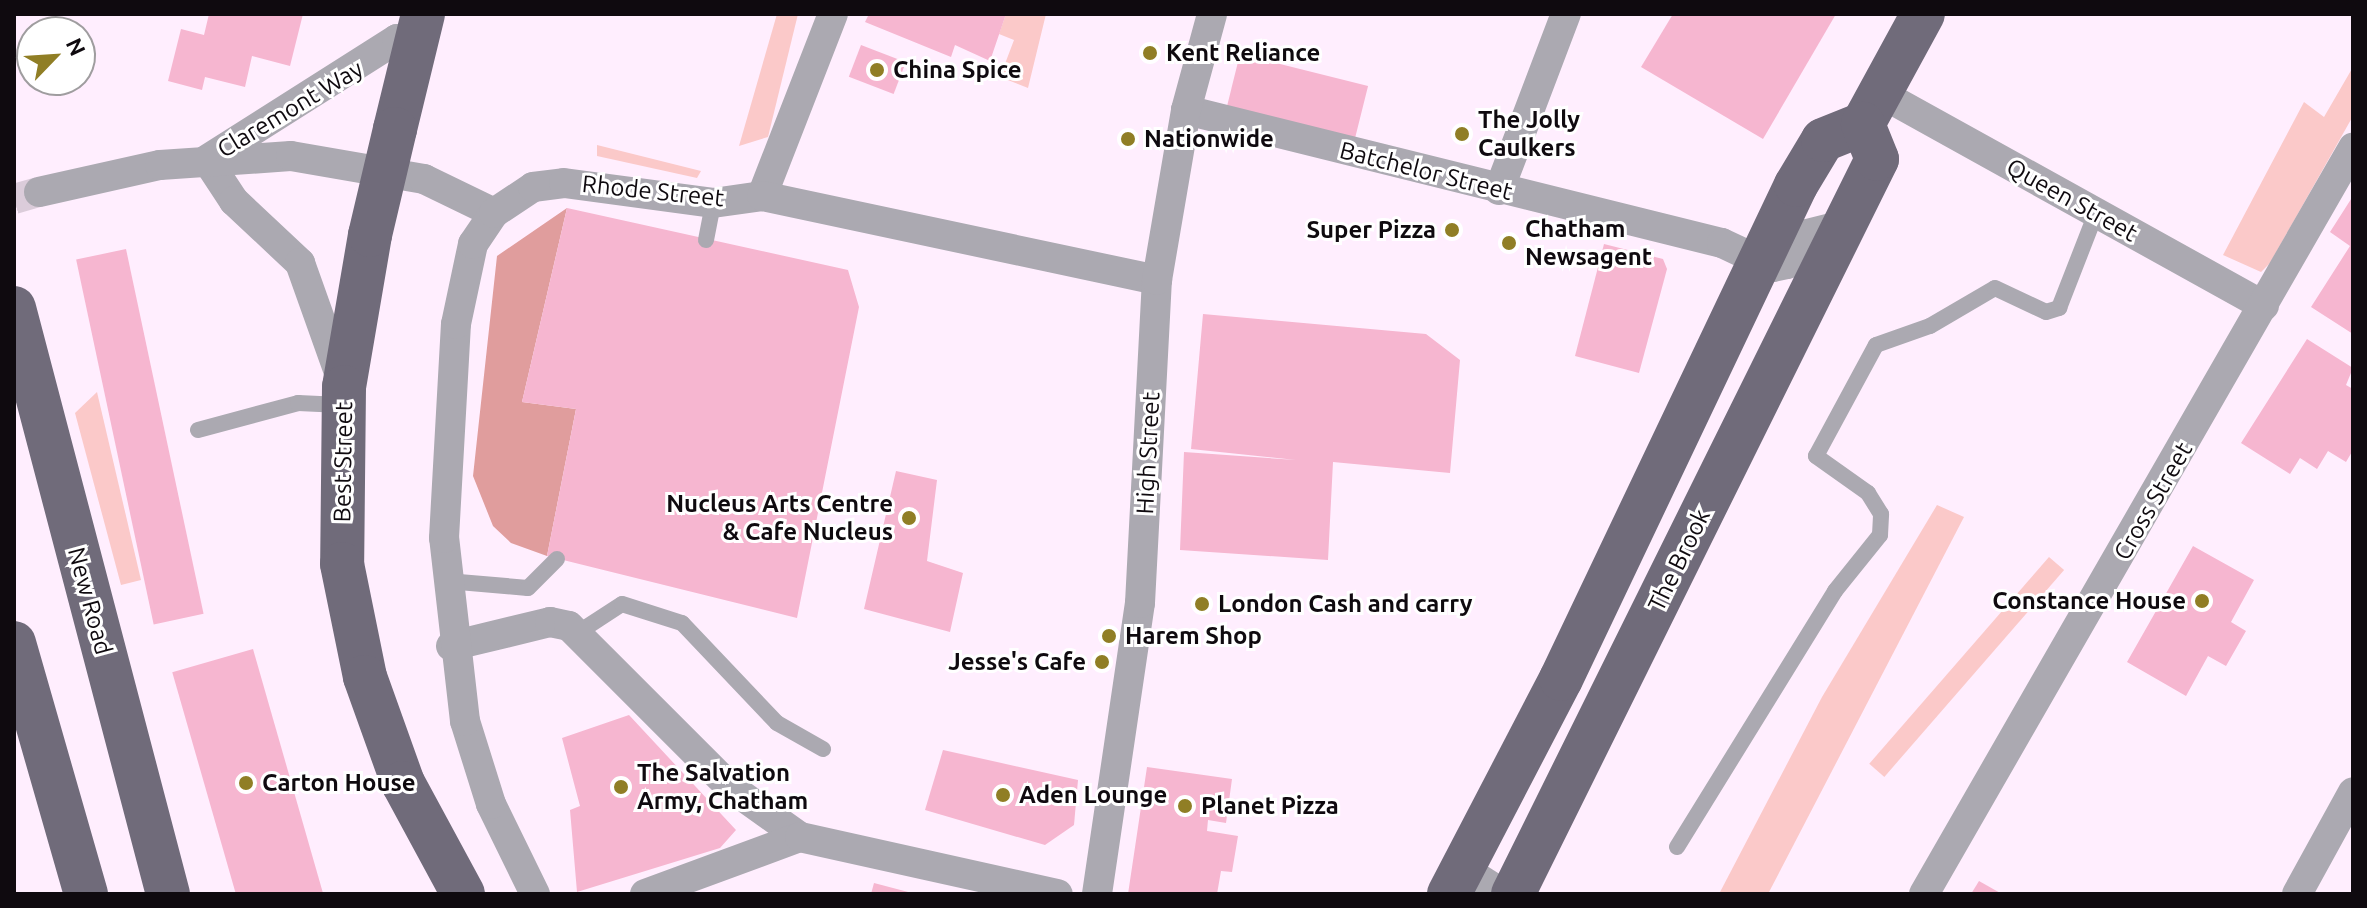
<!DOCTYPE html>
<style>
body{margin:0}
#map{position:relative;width:2367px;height:908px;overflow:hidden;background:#ffeefe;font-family:Ubuntu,sans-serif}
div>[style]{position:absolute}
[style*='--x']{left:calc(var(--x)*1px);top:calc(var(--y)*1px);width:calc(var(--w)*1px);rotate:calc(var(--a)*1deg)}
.green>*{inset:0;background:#fbc9c9;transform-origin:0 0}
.forest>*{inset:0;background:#e09d9d}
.building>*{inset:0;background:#f6b6d0;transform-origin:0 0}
.street-tunnel>*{height:30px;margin-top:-15px;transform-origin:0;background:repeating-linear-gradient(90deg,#dbccda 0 30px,transparent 0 45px)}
.lane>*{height:16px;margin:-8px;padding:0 8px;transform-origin:8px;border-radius:8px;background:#aba9b1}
.street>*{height:30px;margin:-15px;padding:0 15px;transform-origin:15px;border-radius:15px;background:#aba9b1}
.primary>*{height:44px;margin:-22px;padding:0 22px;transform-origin:22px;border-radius:22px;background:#706b7a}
.primary-bridge>*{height:44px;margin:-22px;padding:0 22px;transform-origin:22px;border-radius:22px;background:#706b7a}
.dots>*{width:22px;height:22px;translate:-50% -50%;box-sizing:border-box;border:4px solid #fff;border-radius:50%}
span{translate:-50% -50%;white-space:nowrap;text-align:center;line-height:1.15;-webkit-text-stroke:6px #fff;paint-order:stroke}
.poi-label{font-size:24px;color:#0f0a0f;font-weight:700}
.left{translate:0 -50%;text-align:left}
.right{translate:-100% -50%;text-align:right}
.street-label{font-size:24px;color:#0f0a0f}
.frame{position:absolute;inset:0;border:16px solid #0f0a0f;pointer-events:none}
.north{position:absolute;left:16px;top:16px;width:80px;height:80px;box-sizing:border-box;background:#fff;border:2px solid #9f9d9f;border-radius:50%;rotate:65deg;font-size:22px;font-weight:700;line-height:32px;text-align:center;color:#0f0a0f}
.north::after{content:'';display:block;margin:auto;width:28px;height:36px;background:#907e25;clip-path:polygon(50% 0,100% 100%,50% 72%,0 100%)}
</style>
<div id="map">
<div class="green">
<div style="clip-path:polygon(777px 14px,798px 14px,768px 137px,739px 146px)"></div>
<div style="clip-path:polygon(1006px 14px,1046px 14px,1028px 88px,1000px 77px,1014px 40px,999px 34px)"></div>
<div style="clip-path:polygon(2353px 67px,2353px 116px,2270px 263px,2261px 272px,2223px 255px,2304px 102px,2324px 117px)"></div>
<div style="clip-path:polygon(597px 145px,701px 171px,697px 178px,597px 156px)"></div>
<div style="clip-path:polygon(97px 392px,141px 580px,121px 585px,75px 413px)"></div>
<div style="clip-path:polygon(1937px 505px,1964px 517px,1768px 894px,1719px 894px,1822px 697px)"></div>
<div style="left:2049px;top:557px;width:20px;height:274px;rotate:41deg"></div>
</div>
<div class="forest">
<div style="clip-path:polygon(567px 208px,522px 402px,576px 409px,547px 556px,511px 543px,493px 526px,473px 476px,497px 256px)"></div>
</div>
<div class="building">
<div style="clip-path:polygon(209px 14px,303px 14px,290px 66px,252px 56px,245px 87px,205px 77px,202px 90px,168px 81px,181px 29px,204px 35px)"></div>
<div style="clip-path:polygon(869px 14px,1006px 14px,990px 61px,955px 45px,951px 57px,865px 22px)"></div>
<div style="clip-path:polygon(1673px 14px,1836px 14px,1763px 139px,1641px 67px)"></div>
<div style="left:861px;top:45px;width:48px;height:34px;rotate:21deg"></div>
<div style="left:1240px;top:54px;width:132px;height:54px;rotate:14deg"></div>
<div style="clip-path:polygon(2353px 196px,2353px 334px,2311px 307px,2350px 246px,2330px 232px)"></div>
<div style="clip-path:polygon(567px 208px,848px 270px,859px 307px,797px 618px,547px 556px,576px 409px,522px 402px)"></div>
<div style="clip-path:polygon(1604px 244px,1663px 259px,1667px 269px,1639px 373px,1575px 356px)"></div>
<div style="left:126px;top:249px;width:373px;height:51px;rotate:78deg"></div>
<div style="clip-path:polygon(1203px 314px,1426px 334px,1460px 360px,1450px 473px,1333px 462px,1328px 560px,1180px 550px,1184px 452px,1296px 460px,1191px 449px)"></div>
<div style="clip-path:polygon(2307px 339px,2353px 368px,2346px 385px,2353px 389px,2353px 450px,2346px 462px,2328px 451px,2317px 469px,2300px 458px,2290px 474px,2241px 443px)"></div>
<div style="clip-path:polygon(896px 471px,937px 480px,927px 561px,963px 573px,950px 632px,864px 609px)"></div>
<div style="clip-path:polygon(2193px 546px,2254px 580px,2231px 622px,2246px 631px,2226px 666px,2208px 656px,2186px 696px,2127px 662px)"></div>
<div style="left:253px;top:649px;width:254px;height:84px;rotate:74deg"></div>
<div style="clip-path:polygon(629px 715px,736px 830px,720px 848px,577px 892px,570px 810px,580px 806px,562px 738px)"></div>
<div style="clip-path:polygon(943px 750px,1078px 780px,1074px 825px,1045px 845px,925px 810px)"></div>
<div style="clip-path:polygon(1147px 767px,1232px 779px,1226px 823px,1208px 820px,1207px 831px,1238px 836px,1232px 872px,1221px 871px,1217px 894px,1128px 894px)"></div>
<div style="clip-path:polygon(1979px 881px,2002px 894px,1971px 894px)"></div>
<div style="clip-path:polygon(874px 883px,912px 893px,912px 894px,871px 894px)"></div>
</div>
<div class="street-tunnel">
<div style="--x:14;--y:199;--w:26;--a:-16"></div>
</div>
<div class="lane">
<div style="--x:706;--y:240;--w:38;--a:-79"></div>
<div style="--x:198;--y:430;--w:104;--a:-15.1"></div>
<div style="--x:298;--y:403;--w:43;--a:2.7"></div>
<div style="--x:447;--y:581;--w:81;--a:4.9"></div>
<div style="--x:528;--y:588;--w:41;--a:-45"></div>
<div style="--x:579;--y:632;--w:51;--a:-33.1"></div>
<div style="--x:622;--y:604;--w:63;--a:17.6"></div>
<div style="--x:682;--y:623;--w:138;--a:46.5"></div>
<div style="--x:777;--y:723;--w:53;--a:29.5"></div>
<div style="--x:1677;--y:847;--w:301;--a:-58.3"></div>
<div style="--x:1835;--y:591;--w:72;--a:-51.2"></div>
<div style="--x:1880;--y:535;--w:21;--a:-87"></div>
<div style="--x:1881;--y:514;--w:25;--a:-122"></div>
<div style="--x:1868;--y:493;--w:64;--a:-144.6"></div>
<div style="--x:1816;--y:456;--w:126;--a:-61.6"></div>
<div style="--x:1876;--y:345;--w:57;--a:-19.4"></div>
<div style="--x:1930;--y:326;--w:75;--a:-30.3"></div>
<div style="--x:1995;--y:288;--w:56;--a:25.2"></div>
<div style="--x:2046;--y:312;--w:14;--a:-17"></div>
<div style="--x:2059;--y:308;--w:102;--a:-68.7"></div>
</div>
<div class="street">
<div style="--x:1880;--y:93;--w:439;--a:29"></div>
<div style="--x:1186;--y:110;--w:552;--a:13.94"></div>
<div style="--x:1722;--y:243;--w:56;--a:25.2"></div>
<div style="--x:1773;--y:267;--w:14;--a:-12"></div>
<div style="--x:1787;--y:264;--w:36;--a:-56"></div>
<div style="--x:1807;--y:234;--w:37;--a:-14"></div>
<div style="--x:208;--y:159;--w:224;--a:-32.4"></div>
<div style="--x:397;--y:39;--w:18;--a:3"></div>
<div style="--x:207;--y:160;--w:49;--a:56.6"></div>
<div style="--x:234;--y:201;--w:91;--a:43.2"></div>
<div style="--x:300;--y:263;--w:125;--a:70.4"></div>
<div style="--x:1499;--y:190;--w:188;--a:-69.2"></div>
<div style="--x:39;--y:192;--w:124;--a:-12.6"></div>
<div style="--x:160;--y:165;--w:131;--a:-3.9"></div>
<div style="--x:291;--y:156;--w:135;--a:9.8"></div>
<div style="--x:424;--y:179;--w:78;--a:25.9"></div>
<div style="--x:762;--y:196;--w:195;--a:-68.7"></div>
<div style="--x:451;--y:646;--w:102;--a:-13.6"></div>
<div style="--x:550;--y:622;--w:19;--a:12"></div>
<div style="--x:569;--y:626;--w:228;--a:45"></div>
<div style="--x:730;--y:787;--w:86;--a:35.5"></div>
<div style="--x:1462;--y:868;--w:49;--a:32.4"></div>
<div style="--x:535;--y:894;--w:100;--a:-116.1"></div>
<div style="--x:491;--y:804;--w:87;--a:-107.4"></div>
<div style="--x:465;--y:721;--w:184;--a:-96.5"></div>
<div style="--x:444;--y:538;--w:214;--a:-86.8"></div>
<div style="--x:456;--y:324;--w:82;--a:-78"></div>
<div style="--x:473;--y:244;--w:37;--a:-56"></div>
<div style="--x:494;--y:213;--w:47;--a:-33.7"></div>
<div style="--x:533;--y:187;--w:31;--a:-7"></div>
<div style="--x:564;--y:183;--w:150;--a:7.6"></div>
<div style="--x:713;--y:203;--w:49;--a:-8.1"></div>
<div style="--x:762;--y:196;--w:404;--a:12"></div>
<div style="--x:645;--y:894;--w:165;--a:-20.2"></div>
<div style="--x:800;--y:837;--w:264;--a:12.5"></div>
<div style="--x:1097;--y:894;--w:294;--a:-81.6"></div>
<div style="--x:1140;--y:603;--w:323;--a:-87"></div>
<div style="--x:1157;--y:280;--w:172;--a:-80.3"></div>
<div style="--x:1186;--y:110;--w:99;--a:-74.8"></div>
<div style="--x:1924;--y:894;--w:861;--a:-60.1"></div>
<div style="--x:2297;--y:894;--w:116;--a:-61.2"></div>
</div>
<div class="primary">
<div style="--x:395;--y:129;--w:118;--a:-76.3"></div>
<div style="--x:370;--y:235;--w:154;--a:99.7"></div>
<div style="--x:344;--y:387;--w:177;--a:90.6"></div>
<div style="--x:342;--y:564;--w:115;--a:78.5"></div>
<div style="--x:365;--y:677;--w:113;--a:70.3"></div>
<div style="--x:403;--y:783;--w:126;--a:61.6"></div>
<div style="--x:14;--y:308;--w:606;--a:75.28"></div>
<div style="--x:14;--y:643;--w:261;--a:74"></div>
<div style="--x:1449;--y:894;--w:242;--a:-62.5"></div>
<div style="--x:1561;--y:679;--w:547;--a:-64.56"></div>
<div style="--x:1796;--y:185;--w:52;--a:-59"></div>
<div style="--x:1823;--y:140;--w:43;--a:-21.8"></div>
<div style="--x:1863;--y:124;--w:125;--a:-61.4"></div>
<div style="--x:1513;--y:894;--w:820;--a:-63.65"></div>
<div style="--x:1877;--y:159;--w:38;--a:-112"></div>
</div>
<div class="primary-bridge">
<div style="--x:370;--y:235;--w:109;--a:-76.7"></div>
</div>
<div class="dots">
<div style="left:1150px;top:53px;background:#907e25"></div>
<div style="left:877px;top:70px;background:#907e25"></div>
<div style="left:1462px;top:134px;background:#907e25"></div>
<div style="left:1128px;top:139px;background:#907e25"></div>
<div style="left:1452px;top:230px;background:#907e25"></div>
<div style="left:1509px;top:243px;background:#907e25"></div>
<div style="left:909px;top:518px;background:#907e25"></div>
<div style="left:2202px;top:601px;background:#907e25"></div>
<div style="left:1202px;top:604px;background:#907e25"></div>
<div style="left:1109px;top:636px;background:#907e25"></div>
<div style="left:1102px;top:662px;background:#907e25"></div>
<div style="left:246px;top:783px;background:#907e25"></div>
<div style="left:621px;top:787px;background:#907e25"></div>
<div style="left:1003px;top:795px;background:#907e25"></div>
<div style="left:1185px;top:806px;background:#907e25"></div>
</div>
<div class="poi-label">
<span class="left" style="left:1166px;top:53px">Kent Reliance</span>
<span class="left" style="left:893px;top:70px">China Spice</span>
<span class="left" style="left:1478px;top:134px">The Jolly<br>Caulkers</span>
<span class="left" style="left:1144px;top:139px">Nationwide</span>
<span class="left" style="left:1525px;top:243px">Chatham<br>Newsagent</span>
<span class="right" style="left:1436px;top:230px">Super Pizza</span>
<span class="right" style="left:893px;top:518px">Nucleus Arts Centre<br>&amp; Cafe Nucleus</span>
<span class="right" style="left:2186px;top:601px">Constance House</span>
<span class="left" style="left:1218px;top:604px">London Cash and carry</span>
<span class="left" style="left:1125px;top:636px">Harem Shop</span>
<span class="right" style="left:1086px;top:662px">Jesse's Cafe</span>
<span class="left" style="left:637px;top:787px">The Salvation<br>Army, Chatham</span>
<span class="left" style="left:262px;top:783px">Carton House</span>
<span class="left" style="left:1019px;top:795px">Aden Lounge</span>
<span class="left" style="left:1201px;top:806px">Planet Pizza</span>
</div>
<div class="street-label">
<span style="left:290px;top:109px;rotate:-31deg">Claremont Way</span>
<span style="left:1426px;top:171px;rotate:14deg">Batchelor Street</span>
<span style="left:653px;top:191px;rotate:6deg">Rhode Street</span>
<span style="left:2072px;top:200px;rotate:29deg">Queen Street</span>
<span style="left:1148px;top:453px;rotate:-87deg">High Street</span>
<span style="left:343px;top:462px;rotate:-89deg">Best Street</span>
<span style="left:2153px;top:501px;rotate:-60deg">Cross Street</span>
<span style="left:1679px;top:560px;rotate:-64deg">The Brook</span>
<span style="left:90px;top:601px;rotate:75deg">New Road</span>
</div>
<div class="frame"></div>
<div class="north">N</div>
</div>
